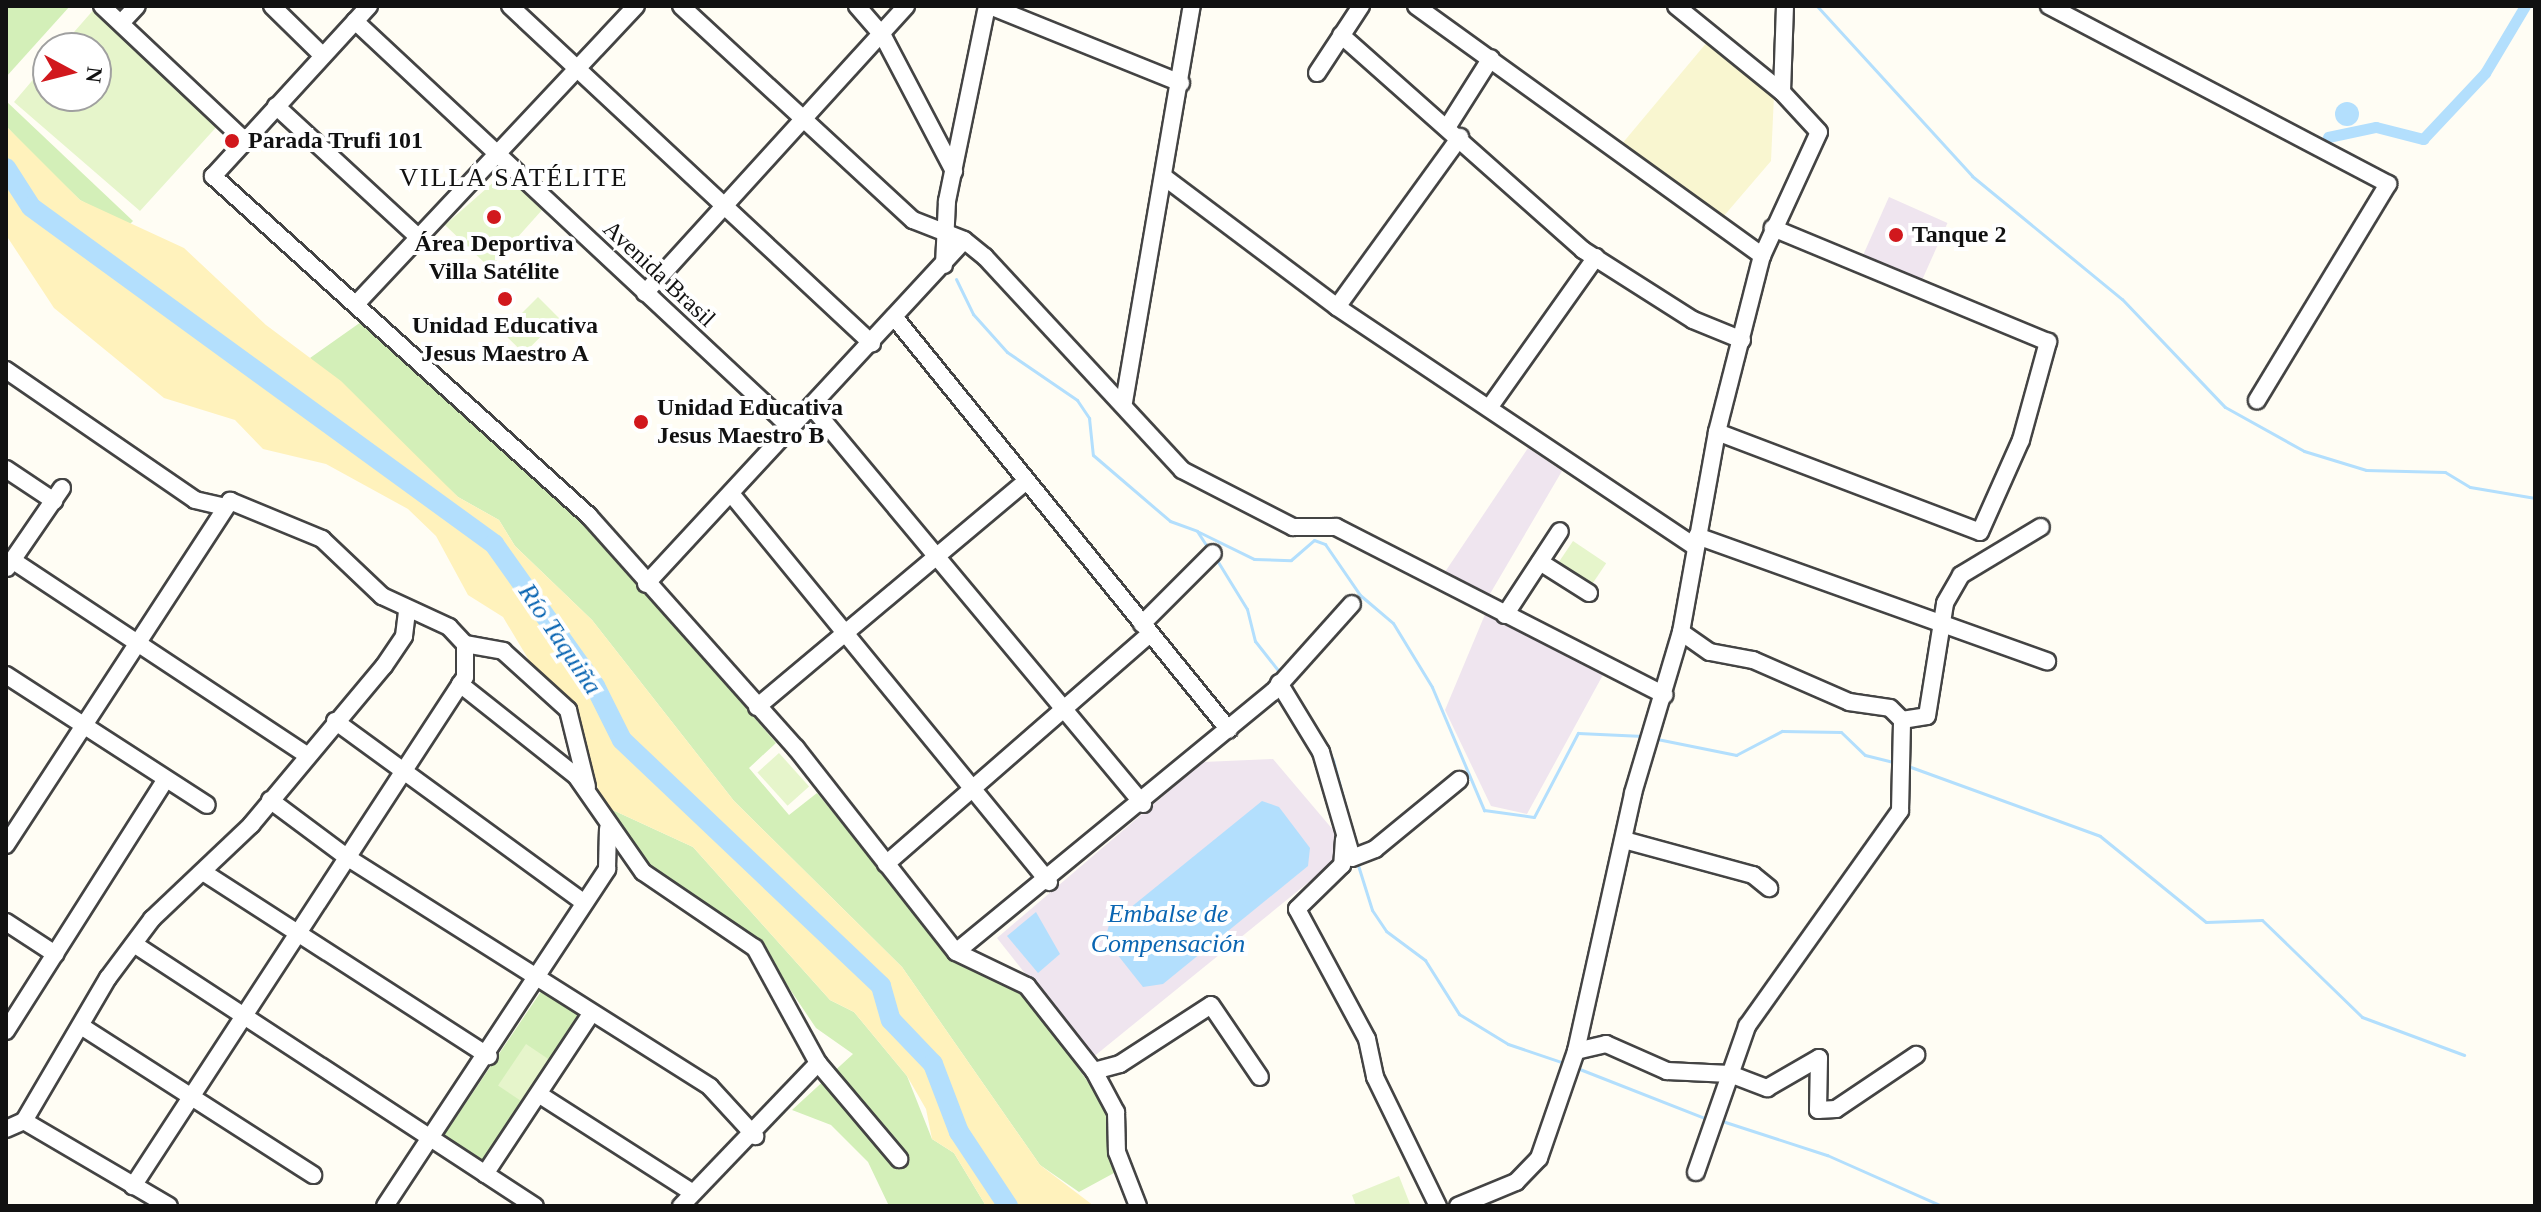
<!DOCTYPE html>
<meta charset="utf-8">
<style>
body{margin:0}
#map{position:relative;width:2541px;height:1212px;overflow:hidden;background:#fffdf4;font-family:"Times New Roman",serif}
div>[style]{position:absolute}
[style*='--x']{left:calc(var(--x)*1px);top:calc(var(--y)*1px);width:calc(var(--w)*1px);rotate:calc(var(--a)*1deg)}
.industrial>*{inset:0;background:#efe5ef;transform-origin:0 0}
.farmland>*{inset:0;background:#f9f6d0}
.green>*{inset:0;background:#d3efb8;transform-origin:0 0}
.sand>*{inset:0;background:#fff2bc}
.pitch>*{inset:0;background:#e6f5cb;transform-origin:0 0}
.water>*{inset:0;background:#b3dffd}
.round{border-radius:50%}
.stream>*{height:3px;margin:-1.5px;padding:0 1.5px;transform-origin:1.5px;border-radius:1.5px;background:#b3dffd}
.canal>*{height:11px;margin:-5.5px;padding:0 5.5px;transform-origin:5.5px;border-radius:5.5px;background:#b3dffd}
.river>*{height:20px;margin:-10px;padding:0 10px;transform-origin:10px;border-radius:10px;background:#b3dffd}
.roads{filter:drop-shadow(2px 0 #444) drop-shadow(-2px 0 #444) drop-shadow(0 2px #444) drop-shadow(0 -2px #444)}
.minor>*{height:16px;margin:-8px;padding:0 8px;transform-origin:8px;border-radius:8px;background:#fff}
.dots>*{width:22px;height:22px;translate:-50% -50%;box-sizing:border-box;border:4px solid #fff;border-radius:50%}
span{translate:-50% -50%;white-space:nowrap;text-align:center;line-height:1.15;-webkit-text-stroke:8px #fff;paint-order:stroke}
.poi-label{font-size:24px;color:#111;font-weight:700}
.left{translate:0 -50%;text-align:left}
.street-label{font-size:24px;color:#111}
.neighbourhood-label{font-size:26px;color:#111;letter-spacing:2px}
.water-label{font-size:26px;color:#0a65b2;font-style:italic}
.frame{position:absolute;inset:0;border:8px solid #111;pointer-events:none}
.north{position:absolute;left:32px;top:32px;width:80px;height:80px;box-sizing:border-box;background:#fff;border:2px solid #a0a0a0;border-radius:50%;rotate:97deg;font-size:22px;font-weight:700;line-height:32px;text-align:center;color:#111}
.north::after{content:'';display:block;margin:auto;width:28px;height:36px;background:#d1181d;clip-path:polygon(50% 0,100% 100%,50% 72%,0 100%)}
</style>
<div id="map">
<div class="industrial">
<div style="left:1889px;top:197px;width:64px;height:69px;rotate:24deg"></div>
<div style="clip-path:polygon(1528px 448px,1562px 471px,1487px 599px,1443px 575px)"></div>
<div style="clip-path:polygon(1486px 612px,1604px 673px,1527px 814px,1491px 806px,1445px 710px)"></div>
<div style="clip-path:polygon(1273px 759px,1334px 831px,1340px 845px,1331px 864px,1092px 1058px,997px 938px,1203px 762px)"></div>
</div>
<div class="farmland">
<div style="clip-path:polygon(1708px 41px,1774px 95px,1771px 161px,1723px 217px,1621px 145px)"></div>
</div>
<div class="green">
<div style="clip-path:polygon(6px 6px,70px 6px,6px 77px)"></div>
<div style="clip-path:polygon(6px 101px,133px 221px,127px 227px,80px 200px,36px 158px,6px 126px)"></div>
<div style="clip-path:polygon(361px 322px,380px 330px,597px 533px,776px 743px,749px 768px,789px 815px,817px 793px,947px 952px,998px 973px,1029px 998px,1111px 1115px,1114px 1173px,1079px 1192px,1040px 1165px,902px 967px,734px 801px,592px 620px,515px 546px,499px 520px,458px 497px,310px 358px)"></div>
<div style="clip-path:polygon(604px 806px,693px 847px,830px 1000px,854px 1012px,907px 1076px,932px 1139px,954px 1153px,986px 1206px,889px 1206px,868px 1162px,831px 1125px,792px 1110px,853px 1054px,816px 1028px,754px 936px,643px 865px)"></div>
<div style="left:542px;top:990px;width:50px;height:176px;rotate:34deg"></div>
</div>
<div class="sand">
<div style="clip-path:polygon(6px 126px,80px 200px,184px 248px,266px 325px,341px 381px,458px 497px,499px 520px,515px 546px,592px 620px,734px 801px,902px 967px,1040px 1165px,1094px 1206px,986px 1206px,954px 1153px,932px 1139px,926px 1109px,907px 1076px,854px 1012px,830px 1000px,693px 847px,604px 806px,587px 757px,503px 617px,468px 595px,436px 536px,408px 509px,326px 464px,263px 449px,235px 420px,164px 398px,54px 308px,6px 235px)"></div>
</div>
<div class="pitch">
<div style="clip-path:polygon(96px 7px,220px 123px,140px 211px,14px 102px,48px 62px,48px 96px,96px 96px,96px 48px,60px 48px)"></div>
<div style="clip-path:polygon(504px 173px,542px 210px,490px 268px,445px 225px)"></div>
<div style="left:538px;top:297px;width:30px;height:50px;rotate:45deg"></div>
<div style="left:1573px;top:541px;width:40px;height:27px;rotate:34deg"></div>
<div style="left:779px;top:753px;width:45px;height:29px;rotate:48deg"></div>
<div style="left:526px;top:1044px;width:30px;height:50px;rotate:34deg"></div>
<div style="clip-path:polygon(1399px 1176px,1410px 1204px,1356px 1206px,1352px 1195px)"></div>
</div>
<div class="water">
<div class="round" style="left:2335px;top:102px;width:24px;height:24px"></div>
<div style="clip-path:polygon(1262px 801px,1279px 807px,1310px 848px,1308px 866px,1163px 984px,1143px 987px,1105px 939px,1109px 925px)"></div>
<div style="clip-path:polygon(1036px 912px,1060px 954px,1038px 973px,1007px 936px)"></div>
</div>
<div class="stream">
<div style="--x:1817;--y:6;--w:230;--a:47.6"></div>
<div style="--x:1972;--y:176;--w:194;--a:39.4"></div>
<div style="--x:2122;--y:299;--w:149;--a:46.4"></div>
<div style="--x:2225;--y:407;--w:90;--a:29.1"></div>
<div style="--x:2304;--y:451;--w:65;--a:17"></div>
<div style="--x:2366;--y:470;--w:79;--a:1.5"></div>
<div style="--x:2445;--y:472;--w:29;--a:31"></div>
<div style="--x:2470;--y:487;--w:66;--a:9.6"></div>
<div style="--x:956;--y:279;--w:39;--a:64"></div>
<div style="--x:973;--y:314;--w:51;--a:48.2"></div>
<div style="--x:1007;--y:352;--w:85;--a:34.4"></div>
<div style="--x:1077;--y:400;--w:22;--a:56"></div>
<div style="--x:1089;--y:418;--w:37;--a:84"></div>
<div style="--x:1093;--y:455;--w:101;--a:40.6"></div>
<div style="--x:1170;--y:521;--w:29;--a:20"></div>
<div style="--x:1197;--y:531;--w:20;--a:57"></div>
<div style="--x:1199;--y:532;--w:61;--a:26.1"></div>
<div style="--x:1254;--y:559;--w:37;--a:2"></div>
<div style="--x:1291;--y:560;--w:30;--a:-41"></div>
<div style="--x:1314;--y:540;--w:12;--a:20"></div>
<div style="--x:1325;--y:544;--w:62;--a:55.5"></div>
<div style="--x:1360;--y:595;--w:43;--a:40.3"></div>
<div style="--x:1393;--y:623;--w:75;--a:58.6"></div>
<div style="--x:1432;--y:687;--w:134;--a:67.1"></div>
<div style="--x:1484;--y:810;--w:50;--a:8"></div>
<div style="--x:1534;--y:817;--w:95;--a:-62.4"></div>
<div style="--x:1578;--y:733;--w:65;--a:2.6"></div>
<div style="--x:1215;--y:557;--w:61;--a:58.4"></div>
<div style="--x:1247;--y:609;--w:33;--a:76"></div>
<div style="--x:1255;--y:641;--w:42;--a:51.8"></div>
<div style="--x:1311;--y:720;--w:46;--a:61.2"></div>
<div style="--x:1333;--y:760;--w:82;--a:75.1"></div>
<div style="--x:1657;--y:739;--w:81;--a:11.4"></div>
<div style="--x:1736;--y:755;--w:52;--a:-27.6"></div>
<div style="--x:1782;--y:731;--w:59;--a:1"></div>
<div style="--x:1841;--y:732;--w:33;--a:44"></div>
<div style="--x:1865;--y:755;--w:33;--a:14"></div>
<div style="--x:1908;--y:766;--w:204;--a:20"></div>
<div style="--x:2100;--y:836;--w:136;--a:39.1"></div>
<div style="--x:2206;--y:922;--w:56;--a:-2"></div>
<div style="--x:2262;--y:920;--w:139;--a:44.1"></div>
<div style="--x:2362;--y:1017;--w:109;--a:20.4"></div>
<div style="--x:1357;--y:862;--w:50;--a:72.6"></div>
<div style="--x:1372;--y:910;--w:25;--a:56"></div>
<div style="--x:1386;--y:931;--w:49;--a:36.6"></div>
<div style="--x:1425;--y:960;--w:64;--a:57.8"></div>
<div style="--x:1459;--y:1014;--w:57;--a:31.5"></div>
<div style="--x:1508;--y:1044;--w:62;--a:18.7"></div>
<div style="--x:1577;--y:1068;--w:140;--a:21.4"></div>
<div style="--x:1719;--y:1120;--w:114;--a:18"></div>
<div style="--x:1827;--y:1155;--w:126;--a:23.9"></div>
</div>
<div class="canal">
<div style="--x:2328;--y:137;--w:49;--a:-11.8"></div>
<div style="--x:2376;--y:127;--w:49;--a:14.3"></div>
<div style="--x:2423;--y:139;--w:91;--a:-46.8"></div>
<div style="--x:2485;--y:73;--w:78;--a:-59.2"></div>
</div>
<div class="river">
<div style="--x:6;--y:168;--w:46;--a:57.3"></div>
<div style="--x:31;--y:207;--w:573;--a:36.05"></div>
<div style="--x:494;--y:544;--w:174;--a:54.6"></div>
<div style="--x:595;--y:686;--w:60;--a:63.4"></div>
<div style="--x:622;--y:740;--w:357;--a:43.5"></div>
<div style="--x:881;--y:986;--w:35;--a:74"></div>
<div style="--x:891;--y:1020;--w:61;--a:46.3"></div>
<div style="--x:933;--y:1064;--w:73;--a:69.1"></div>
<div style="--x:959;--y:1132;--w:89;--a:56.5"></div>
</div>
<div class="roads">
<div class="minor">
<div style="--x:102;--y:6;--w:195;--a:43.3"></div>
<div style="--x:272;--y:6;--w:70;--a:44.4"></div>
<div style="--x:369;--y:6;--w:231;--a:132.5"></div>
<div style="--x:213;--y:176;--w:507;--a:42.12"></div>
<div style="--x:589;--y:516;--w:311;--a:48.3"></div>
<div style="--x:796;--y:748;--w:259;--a:51.9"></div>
<div style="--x:956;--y:952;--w:79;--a:25.6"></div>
<div style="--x:1027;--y:986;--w:108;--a:51.8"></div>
<div style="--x:1094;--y:1071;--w:27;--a:-15"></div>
<div style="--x:1120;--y:1064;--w:108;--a:-33"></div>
<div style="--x:1211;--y:1005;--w:87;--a:55.8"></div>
<div style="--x:510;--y:6;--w:495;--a:43"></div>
<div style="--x:681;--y:6;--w:316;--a:42.7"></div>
<div style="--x:913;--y:220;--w:55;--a:21.4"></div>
<div style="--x:964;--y:240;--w:27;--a:39"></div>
<div style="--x:985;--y:257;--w:290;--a:47.2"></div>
<div style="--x:1182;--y:470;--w:125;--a:27.2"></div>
<div style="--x:1293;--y:527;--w:43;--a:0"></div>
<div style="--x:1336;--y:527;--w:369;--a:27.1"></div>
<div style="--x:857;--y:6;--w:40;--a:49"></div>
<div style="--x:883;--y:36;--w:153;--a:62.3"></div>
<div style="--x:990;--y:6;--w:206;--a:22"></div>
<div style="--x:1416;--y:6;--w:427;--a:35.8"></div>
<div style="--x:1676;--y:6;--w:136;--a:39.1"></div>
<div style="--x:1782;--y:92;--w:86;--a:-88"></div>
<div style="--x:2049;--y:6;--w:383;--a:27.7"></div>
<div style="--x:2388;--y:184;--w:253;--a:121.2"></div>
<div style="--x:355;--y:21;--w:596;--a:43.03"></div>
<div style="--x:121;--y:23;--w:23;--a:-47"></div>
<div style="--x:1341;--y:35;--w:324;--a:41.6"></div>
<div style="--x:1583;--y:250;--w:130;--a:32.5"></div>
<div style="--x:1693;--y:320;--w:53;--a:22.2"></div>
<div style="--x:1317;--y:73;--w:80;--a:-56.7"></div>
<div style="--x:276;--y:106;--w:196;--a:42.7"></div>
<div style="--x:1448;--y:126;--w:80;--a:-57.7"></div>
<div style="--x:1164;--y:177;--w:216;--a:36.9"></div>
<div style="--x:1337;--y:307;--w:431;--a:33.8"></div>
<div style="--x:944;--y:265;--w:64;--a:-87.3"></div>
<div style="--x:947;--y:201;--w:199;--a:-78.4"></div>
<div style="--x:645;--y:293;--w:388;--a:-47.7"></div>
<div style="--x:358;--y:302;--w:406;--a:-46.8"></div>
<div style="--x:1337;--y:307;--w:210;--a:-54.1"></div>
<div style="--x:895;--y:318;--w:530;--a:50.97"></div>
<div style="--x:6;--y:370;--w:229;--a:34.5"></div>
<div style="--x:195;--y:500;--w:26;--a:13"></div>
<div style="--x:1124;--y:402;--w:402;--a:-80.3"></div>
<div style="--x:812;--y:407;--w:517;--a:50.18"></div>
<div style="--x:1489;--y:408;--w:185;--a:-54.7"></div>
<div style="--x:1717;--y:432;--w:281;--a:20.8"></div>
<div style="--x:1980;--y:532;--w:101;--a:-66"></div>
<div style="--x:2021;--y:440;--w:102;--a:-74.6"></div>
<div style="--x:2048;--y:342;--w:298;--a:-157.5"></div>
<div style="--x:6;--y:469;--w:58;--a:33.7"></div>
<div style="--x:733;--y:496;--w:499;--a:50.7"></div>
<div style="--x:1697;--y:536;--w:372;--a:19.7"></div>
<div style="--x:12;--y:560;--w:350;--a:33.5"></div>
<div style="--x:1540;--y:562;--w:58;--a:32.3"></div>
<div style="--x:7;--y:568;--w:97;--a:-55.5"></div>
<div style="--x:646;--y:584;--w:468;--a:-47.2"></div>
<div style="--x:1505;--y:615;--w:100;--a:-56.8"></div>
<div style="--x:1142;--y:624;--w:100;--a:-45"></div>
<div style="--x:1681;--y:632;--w:35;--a:35"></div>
<div style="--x:1710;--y:652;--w:44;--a:10.5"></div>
<div style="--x:1753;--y:660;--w:105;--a:23.6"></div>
<div style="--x:1849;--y:702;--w:41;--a:8.3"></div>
<div style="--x:1890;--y:708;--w:17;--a:45"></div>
<div style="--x:465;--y:644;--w:39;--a:10"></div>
<div style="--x:503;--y:651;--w:88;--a:42.2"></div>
<div style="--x:568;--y:710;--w:79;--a:76.1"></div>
<div style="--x:6;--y:675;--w:239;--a:32.9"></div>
<div style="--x:1279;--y:683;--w:81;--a:58.7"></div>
<div style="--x:1321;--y:752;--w:110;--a:73.7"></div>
<div style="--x:1352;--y:858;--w:25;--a:-21"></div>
<div style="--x:1375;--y:849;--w:109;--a:-39.4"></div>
<div style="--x:460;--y:684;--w:148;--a:38.4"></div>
<div style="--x:576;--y:776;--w:117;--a:55.1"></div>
<div style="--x:643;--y:872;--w:135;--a:34.2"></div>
<div style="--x:755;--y:948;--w:131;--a:61.3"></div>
<div style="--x:818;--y:1063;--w:126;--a:49.8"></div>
<div style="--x:757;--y:707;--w:351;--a:-40"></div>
<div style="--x:335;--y:721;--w:307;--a:36.1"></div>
<div style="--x:270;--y:800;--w:94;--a:36.7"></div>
<div style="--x:345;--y:856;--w:432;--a:32.3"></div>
<div style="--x:710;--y:1087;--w:67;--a:47.4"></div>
<div style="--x:1344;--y:839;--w:26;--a:94"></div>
<div style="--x:1342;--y:865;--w:63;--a:135.6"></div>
<div style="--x:1297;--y:909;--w:148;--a:61.7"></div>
<div style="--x:1367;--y:1039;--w:39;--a:78"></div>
<div style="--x:1375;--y:1077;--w:144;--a:64"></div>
<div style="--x:1624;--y:840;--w:134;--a:15.2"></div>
<div style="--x:1753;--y:875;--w:21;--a:39"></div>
<div style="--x:6;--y:845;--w:411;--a:-56.9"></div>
<div style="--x:230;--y:501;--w:100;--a:22.4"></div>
<div style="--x:322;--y:539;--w:83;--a:43.5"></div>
<div style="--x:382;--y:596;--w:74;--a:24.8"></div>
<div style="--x:449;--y:627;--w:23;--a:47"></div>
<div style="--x:465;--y:644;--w:33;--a:90"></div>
<div style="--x:465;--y:677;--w:608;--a:123.11"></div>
<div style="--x:886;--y:864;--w:350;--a:-41.1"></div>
<div style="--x:203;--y:872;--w:340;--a:32.8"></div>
<div style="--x:6;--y:922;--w:59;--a:33.1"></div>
<div style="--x:134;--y:944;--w:479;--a:33.2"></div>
<div style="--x:956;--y:952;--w:410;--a:-39.4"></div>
<div style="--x:1273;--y:692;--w:118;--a:-48.1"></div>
<div style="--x:81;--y:1026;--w:276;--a:32.7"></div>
<div style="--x:6;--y:1031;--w:297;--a:-57.6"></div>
<div style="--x:1576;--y:1051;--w:31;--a:-13"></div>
<div style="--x:1606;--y:1044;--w:67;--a:23.9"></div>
<div style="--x:1667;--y:1071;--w:63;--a:2.7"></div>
<div style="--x:1730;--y:1074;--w:40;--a:21"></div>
<div style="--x:1767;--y:1088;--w:60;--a:-30"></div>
<div style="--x:1819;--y:1058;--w:52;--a:91.1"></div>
<div style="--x:1818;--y:1110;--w:18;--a:-3"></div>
<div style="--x:1836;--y:1109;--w:97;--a:-34"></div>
<div style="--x:1094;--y:1071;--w:47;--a:61.8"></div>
<div style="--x:1116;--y:1112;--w:40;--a:88.6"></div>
<div style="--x:1117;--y:1152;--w:58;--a:68.7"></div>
<div style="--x:540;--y:1095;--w:178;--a:32.6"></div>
<div style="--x:24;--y:1121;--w:168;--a:30.4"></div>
<div style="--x:6;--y:1129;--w:20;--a:-24"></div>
<div style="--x:24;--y:1121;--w:166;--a:-59.6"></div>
<div style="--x:108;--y:978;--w:74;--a:-53.3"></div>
<div style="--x:152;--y:919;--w:137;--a:-43.5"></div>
<div style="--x:251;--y:825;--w:207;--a:-50.1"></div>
<div style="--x:384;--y:666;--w:36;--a:-56"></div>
<div style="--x:404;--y:636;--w:26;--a:-83"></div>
<div style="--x:1696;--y:1172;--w:155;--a:-70.7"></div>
<div style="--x:1747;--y:1026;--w:264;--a:-54.6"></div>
<div style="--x:1900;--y:811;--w:91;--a:-88.7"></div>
<div style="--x:1902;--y:720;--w:25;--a:-9"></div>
<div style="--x:1927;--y:716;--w:114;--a:-80.9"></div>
<div style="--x:1945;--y:603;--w:32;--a:-60"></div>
<div style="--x:1961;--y:575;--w:93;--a:-31"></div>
<div style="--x:485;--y:1174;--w:192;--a:-56.5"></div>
<div style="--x:385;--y:1206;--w:404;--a:-56.6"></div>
<div style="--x:607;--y:869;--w:40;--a:-88.6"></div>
<div style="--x:681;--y:1206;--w:198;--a:-46.2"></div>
<div style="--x:1458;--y:1206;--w:63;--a:-22.5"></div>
<div style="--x:1516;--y:1182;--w:33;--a:-46"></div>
<div style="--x:1539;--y:1158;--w:113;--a:-70.9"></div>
<div style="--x:1576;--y:1051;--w:264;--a:-77.5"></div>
<div style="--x:1633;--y:793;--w:168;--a:-73.4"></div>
<div style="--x:1681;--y:632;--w:203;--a:-79.8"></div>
<div style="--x:1717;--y:432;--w:182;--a:-75.7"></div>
<div style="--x:1762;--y:256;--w:136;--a:-65.3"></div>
<div style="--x:1819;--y:132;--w:54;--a:-132.8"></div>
</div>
</div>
<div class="dots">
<div style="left:232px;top:141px;background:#d1181d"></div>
<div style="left:494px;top:217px;background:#d1181d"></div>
<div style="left:1896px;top:235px;background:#d1181d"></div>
<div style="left:505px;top:299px;background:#d1181d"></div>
<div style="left:641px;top:422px;background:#d1181d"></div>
</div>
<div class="poi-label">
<span class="left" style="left:248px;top:141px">Parada Trufi 101</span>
<span class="left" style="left:1912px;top:235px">Tanque 2</span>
<span style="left:494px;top:258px">Área Deportiva<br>Villa Satélite</span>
<span style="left:505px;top:340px">Unidad Educativa<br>Jesus Maestro A</span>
<span class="left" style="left:657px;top:422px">Unidad Educativa<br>Jesus Maestro B</span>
</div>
<div class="street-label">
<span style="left:659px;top:274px;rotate:43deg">Avenida Brasil</span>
</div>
<div class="neighbourhood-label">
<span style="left:514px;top:178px">VILLA SATÉLITE</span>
</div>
<div class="water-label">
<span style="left:560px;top:639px;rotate:56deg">Río Taquiña</span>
<span style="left:1168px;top:929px">Embalse de<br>Compensación</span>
</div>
<div class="frame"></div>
<div class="north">N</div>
</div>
